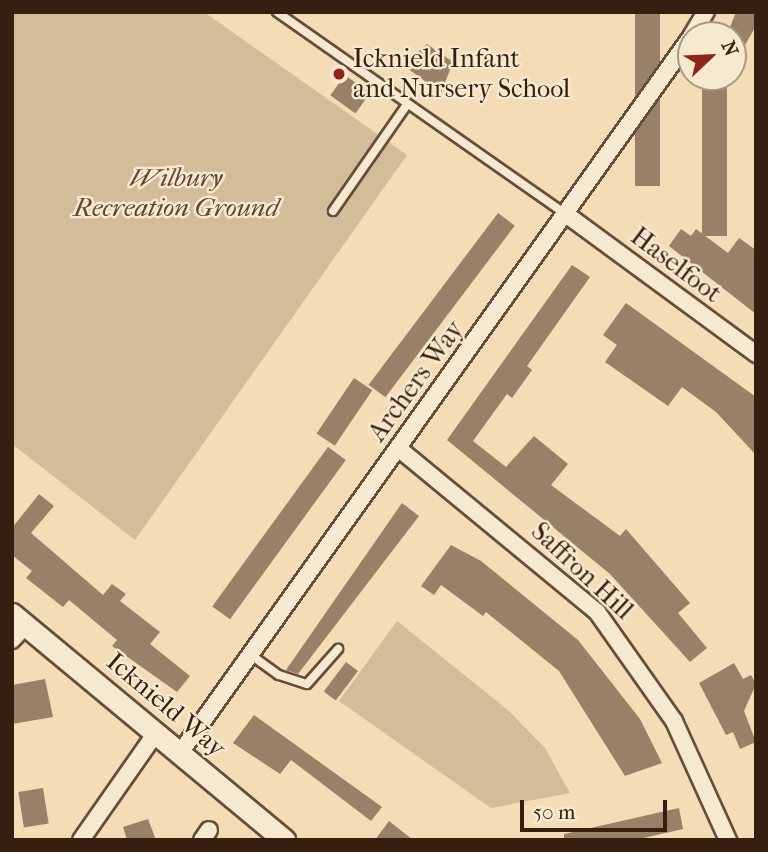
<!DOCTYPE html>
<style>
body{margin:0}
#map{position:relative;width:768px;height:852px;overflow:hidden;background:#f3dcb6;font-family:"IM FELL French Canon",serif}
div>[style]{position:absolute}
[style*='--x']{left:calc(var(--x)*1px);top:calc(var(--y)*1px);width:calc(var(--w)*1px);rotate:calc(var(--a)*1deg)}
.green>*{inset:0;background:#d3bc9a}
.building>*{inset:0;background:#988166;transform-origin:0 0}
.roads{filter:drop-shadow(2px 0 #654e39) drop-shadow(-2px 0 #654e39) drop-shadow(0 2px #654e39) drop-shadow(0 -2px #654e39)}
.lane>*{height:8px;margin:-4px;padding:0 4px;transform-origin:4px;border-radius:4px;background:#f7e8d0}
.street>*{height:16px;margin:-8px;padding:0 8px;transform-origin:8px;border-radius:8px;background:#f7e8d0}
.secondary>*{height:21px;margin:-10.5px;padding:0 10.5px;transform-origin:10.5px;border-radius:10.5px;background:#f7e8d0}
.dots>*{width:19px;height:19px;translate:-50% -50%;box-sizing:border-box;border:4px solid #f7e8d0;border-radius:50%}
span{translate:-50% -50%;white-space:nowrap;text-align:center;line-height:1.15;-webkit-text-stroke:5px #f7e8d0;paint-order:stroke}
.poi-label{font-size:26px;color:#361f0f}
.left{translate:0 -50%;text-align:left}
.park-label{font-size:26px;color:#5d4632;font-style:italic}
.street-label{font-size:26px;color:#361f0f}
.frame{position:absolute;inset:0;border:14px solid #361f0f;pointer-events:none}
.north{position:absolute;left:677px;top:21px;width:70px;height:70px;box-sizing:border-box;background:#f7e8d0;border:2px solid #aa9883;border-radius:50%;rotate:67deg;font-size:19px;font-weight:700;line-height:28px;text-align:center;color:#361f0f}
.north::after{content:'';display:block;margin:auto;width:24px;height:32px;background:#8f2418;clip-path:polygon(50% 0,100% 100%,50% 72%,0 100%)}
.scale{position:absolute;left:520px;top:800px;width:147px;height:32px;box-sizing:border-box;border:4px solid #361f0f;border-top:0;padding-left:9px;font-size:21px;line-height:24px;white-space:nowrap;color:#361f0f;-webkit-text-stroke:5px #f7e8d0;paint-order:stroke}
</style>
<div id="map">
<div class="green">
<div style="clip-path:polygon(12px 12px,204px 12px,407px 155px,135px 540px,12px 444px)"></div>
<div style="clip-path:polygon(397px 621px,508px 710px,545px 748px,570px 793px,491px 808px,339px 701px)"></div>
</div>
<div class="building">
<div style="left:635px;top:12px;width:25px;height:174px"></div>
<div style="clip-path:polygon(736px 12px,756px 12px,756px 26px,733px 66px,733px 35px,727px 35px)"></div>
<div style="clip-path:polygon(427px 44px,453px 62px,441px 93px,403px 65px)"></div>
<div style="left:345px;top:75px;width:31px;height:25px;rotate:36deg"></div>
<div style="left:702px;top:77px;width:25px;height:159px"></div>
<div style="left:498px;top:213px;width:21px;height:215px;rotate:37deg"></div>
<div style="clip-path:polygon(681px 229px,691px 236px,696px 229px,728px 253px,739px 238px,756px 250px,756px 314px,669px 246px)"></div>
<div style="clip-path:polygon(572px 265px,590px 277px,527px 366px,532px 370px,512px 398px,507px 394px,473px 441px,506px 467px,534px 436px,568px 464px,551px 485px,620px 536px,626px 529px,690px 603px,678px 613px,707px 648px,690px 662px,610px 574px,447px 440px)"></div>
<div style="clip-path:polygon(626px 303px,756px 397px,756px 455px,716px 412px,682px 387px,668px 406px,605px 362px,617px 345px,603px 335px)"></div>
<div style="left:354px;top:378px;width:22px;height:67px;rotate:34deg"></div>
<div style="left:328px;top:447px;width:22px;height:197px;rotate:36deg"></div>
<div style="clip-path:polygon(39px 494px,54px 506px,31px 533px,103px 595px,112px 584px,126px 594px,120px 601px,160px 632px,150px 644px,190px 676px,177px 692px,112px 646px,117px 640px,69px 600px,63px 607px,26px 578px,32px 571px,12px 555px,12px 528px)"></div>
<div style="clip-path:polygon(402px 503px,419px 516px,298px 674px,286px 670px)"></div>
<div style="clip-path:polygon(451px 545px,481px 561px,578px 640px,640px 719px,662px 763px,625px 776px,559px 671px,486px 612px,483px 616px,441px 585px,434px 595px,421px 586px)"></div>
<div style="left:346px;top:662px;width:15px;height:37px;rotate:37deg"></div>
<div style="clip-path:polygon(734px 663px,743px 679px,751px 675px,756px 684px,744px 711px,756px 742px,740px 749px,733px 732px,726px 735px,699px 683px)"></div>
<div style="clip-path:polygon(45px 679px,53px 717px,12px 724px,12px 685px)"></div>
<div style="clip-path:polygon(254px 715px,382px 807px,371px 821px,291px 760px,280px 774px,233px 743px)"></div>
<div style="left:43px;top:788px;width:36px;height:25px;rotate:81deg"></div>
<div style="clip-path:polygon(679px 808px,683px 829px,635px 840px,564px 840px,564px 834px)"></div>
<div style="clip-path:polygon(148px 819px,156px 840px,127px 840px,123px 827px)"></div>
<div style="clip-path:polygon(389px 821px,413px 840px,375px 840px)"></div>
</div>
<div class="roads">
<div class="lane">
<div style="--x:277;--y:12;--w:354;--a:35"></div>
<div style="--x:333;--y:211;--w:128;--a:-55.2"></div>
<div style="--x:251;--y:655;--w:34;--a:36"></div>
<div style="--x:279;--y:675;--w:29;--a:18"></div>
<div style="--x:307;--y:684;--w:47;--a:-48.5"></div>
</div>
<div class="street">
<div style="--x:692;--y:35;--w:27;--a:-59"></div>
<div style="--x:567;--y:215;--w:235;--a:36.3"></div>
<div style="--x:398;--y:448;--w:258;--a:39.5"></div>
<div style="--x:597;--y:612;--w:133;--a:54.8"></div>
<div style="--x:674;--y:721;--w:131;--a:65.6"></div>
<div style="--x:12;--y:640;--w:21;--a:-47"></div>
<div style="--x:180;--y:753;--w:880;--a:-54.49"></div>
<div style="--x:81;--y:840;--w:131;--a:-55"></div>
<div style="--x:202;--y:840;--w:12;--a:-55"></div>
</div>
<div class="secondary">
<div style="--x:12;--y:614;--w:354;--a:39.7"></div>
</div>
</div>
<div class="dots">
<div style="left:339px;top:74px;background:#8f2418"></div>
</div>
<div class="poi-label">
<span class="left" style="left:353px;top:74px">Icknield Infant<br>and Nursery School</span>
</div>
<div class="park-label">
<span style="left:176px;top:193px">Wilbury<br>Recreation Ground</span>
</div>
<div class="street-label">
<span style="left:676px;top:265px;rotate:37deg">Haselfoot</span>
<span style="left:416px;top:381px;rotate:-54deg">Archers Way</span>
<span style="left:582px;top:571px;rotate:43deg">Saffron Hill</span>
<span style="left:166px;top:705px;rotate:40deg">Icknield Way</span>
</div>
<div class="frame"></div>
<div class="north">N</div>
<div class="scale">50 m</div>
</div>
